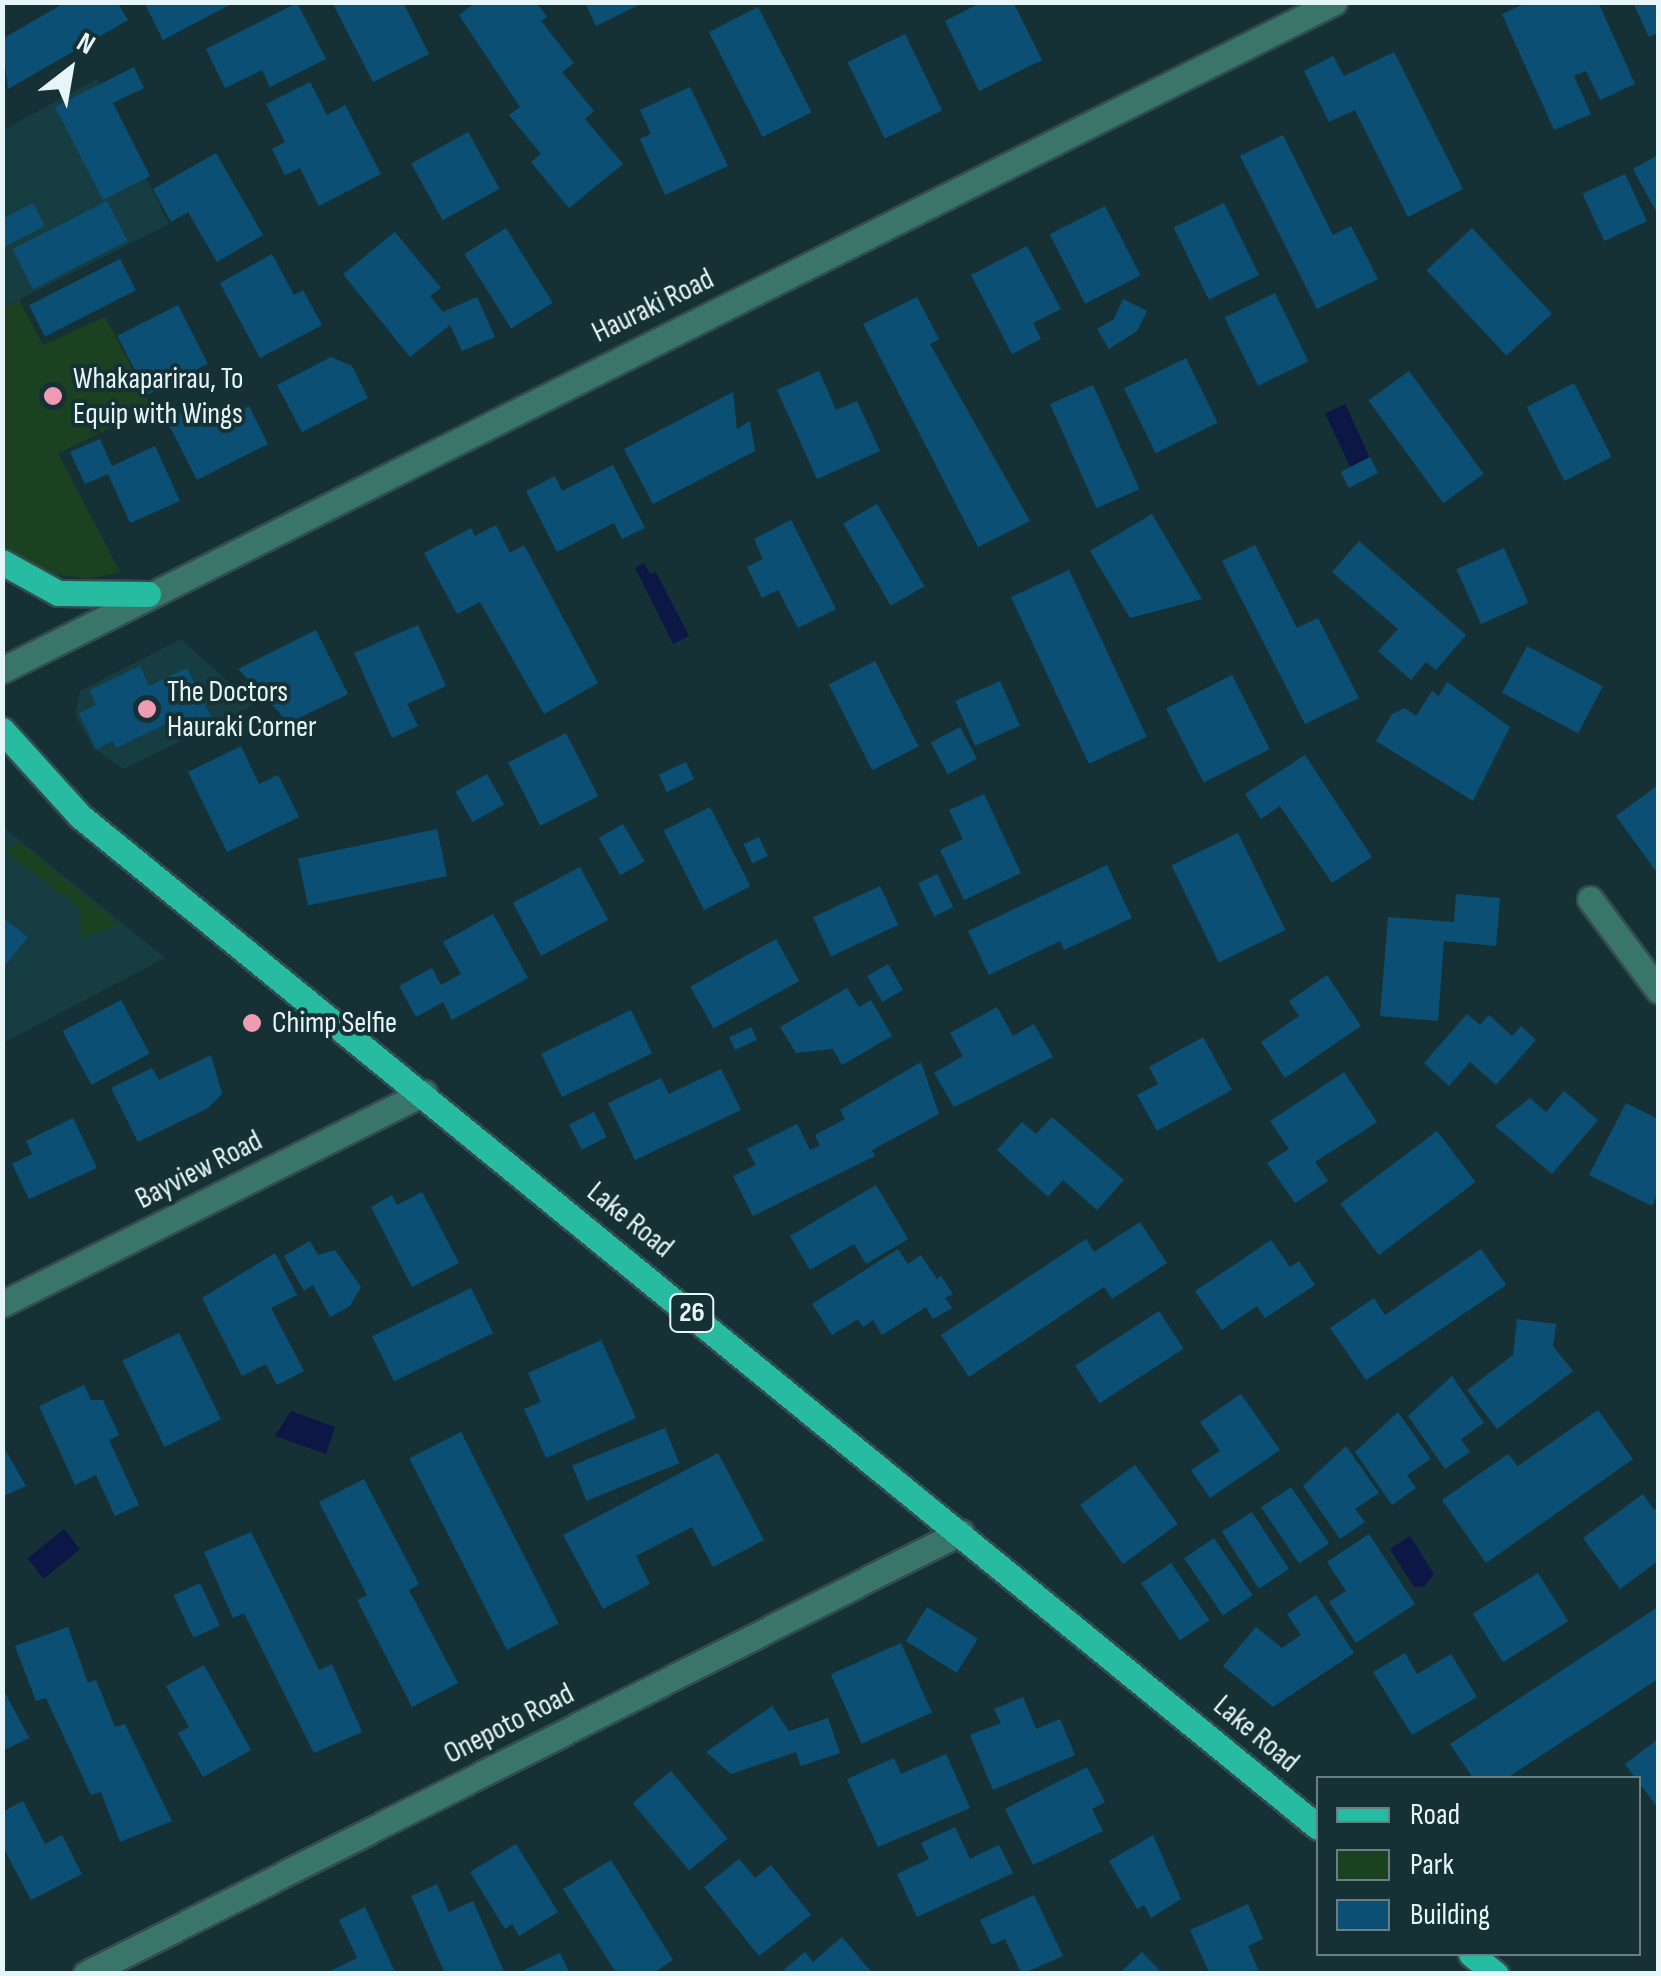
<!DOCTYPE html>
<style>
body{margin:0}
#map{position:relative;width:1661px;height:1976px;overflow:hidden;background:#163135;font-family:"Sofia Sans Condensed",sans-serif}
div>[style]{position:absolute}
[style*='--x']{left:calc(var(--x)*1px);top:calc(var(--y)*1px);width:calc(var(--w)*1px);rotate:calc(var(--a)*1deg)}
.built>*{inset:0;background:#163d42}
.green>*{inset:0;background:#1a4220}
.water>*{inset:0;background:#0d1745;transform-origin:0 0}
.building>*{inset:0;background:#0b5074;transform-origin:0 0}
.roads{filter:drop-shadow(2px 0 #334c50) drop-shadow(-2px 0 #334c50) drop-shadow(0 2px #334c50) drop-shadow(0 -2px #334c50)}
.minor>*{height:25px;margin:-12.5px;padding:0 12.5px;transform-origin:12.5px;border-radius:12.5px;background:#397568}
.major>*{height:25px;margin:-12.5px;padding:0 12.5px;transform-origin:12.5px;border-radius:12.5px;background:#27bca2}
.dots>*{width:28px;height:28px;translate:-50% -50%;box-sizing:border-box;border:5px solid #163135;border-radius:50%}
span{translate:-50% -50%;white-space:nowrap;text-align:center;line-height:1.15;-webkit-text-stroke:8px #163135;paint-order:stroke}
.shield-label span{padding:2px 8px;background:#163135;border:2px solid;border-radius:8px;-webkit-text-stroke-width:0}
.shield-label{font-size:28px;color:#e6f5f8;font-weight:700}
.street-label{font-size:30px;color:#e6f5f8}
.poi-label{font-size:30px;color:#e6f5f8}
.left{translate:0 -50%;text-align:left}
.frame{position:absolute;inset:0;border:5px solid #e6f5f8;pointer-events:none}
.legend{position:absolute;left:1316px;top:1776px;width:325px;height:180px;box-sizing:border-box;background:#163135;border:2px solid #697f83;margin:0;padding:12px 18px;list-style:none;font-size:30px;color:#e6f5f8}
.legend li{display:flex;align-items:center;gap:20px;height:50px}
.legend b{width:50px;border:2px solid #697f83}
.north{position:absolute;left:20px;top:20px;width:100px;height:100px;-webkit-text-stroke:8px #163135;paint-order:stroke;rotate:31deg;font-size:28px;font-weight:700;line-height:40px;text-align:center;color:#e6f5f8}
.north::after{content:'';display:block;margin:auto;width:35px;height:45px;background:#e6f5f8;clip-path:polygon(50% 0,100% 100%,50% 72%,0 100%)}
</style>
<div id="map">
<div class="built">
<div style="clip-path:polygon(97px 79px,169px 224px,3px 308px,3px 130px)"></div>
<div style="clip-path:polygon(181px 639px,254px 705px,124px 769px,94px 749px,75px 715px,80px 691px)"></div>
<div style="clip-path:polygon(2px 826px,165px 958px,3px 1043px,2px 1043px)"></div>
</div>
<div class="green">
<div style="clip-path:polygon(19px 300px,43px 345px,105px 317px,153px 408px,58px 453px,120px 572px,89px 579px,43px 572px,3px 547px,2px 308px)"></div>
<div style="clip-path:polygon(19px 842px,119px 924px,82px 938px,79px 907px,3px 850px)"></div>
</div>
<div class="water">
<div style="left:1345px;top:404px;width:59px;height:22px;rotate:65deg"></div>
<div style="clip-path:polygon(644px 563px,650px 574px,656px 572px,689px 636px,673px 644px,635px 568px)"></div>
<div style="clip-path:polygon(291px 1411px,335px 1427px,326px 1454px,275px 1436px)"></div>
<div style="left:64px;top:1529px;width:26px;height:47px;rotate:51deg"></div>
<div style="clip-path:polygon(1410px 1536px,1434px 1574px,1425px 1586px,1414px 1587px,1390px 1549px)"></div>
</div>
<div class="building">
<div style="clip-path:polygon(66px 2px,117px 2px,128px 20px,8px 89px,2px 39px)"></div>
<div style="clip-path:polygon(144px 2px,235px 2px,163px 40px)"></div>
<div style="clip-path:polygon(332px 2px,403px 2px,429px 54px,373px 82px)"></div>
<div style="clip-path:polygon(476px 2px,536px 2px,547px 17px,541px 21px,574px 63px,562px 72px,594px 111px,585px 119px,623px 164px,569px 208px,531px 162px,541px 154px,509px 115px,520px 107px,459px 15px)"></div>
<div style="clip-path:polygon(585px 2px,645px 2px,596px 26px)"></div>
<div style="clip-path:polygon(982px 2px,1013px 2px,1042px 60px,979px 91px,945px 21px)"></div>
<div style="clip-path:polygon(1529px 2px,1598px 2px,1635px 84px,1600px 100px,1586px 71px,1574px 76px,1591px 114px,1554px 130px,1502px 14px)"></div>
<div style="clip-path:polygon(1633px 2px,1658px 2px,1658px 33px,1649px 37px)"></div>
<div style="clip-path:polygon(297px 3px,326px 59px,270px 87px,262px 70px,225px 88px,206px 49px)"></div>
<div style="left:758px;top:7px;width:118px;height:55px;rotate:63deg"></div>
<div style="left:905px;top:34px;width:85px;height:64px;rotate:64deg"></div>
<div style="clip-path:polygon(1394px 52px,1463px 189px,1408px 217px,1355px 110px,1329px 122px,1304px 71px,1333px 56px,1344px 76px)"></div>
<div style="clip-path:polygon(134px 67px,144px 88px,113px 103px,150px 176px,103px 200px,55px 107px)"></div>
<div style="clip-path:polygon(310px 82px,327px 115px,345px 105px,381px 174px,319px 206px,300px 168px,285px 175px,272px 149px,285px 142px,266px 104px)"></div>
<div style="clip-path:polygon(690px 87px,728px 166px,665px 195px,640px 139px,651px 134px,640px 110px)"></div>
<div style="left:468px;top:132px;width:65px;height:65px;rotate:61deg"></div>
<div style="clip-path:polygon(1283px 135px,1333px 235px,1351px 226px,1378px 279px,1317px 309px,1240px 156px)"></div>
<div style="clip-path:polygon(216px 153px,263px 235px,217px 262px,188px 212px,171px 222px,153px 189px)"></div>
<div style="clip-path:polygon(1658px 155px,1658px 215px,1633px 169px)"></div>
<div style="left:1625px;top:174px;width:52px;height:47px;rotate:65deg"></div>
<div style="left:107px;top:201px;width:45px;height:106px;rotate:63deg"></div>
<div style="clip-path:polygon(33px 203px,45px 226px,2px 248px,2px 219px)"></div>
<div style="left:1224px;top:203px;width:80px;height:56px;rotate:64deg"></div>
<div style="left:1105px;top:206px;width:78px;height:62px;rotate:63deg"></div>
<div style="left:506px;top:228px;width:88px;height:49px;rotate:58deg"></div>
<div style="left:1472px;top:228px;width:117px;height:62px;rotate:47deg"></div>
<div style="clip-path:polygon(395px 232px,441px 288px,430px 296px,443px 312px,477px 297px,495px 337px,462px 351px,450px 325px,410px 357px,343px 274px)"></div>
<div style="clip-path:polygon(1027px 246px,1061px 309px,1033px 323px,1041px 339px,1012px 354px,971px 275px)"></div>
<div style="clip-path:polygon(272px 254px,294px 295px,303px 290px,322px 325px,260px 358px,220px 283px)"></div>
<div style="left:120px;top:259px;width:35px;height:102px;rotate:63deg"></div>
<div style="left:1275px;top:293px;width:76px;height:56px;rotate:64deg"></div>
<div style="clip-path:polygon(917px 297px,939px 339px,930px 344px,1030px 521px,978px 547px,863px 324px)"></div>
<div style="clip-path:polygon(1123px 299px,1147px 311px,1137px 331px,1109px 349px,1097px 329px,1114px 319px)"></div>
<div style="left:178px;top:305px;width:66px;height:68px;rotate:63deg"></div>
<div style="clip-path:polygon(331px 357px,352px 366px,368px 398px,302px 432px,277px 385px)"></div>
<div style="left:1186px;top:358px;width:72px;height:69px;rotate:64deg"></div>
<div style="clip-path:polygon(819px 371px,836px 410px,857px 401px,880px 451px,817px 479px,777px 390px)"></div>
<div style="left:1409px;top:371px;width:127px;height:50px;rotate:54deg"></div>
<div style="left:1574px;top:383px;width:83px;height:53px;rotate:63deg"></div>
<div style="left:1093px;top:385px;width:114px;height:47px;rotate:66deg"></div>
<div style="clip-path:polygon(733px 392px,737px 429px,750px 421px,755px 451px,653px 504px,624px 449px)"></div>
<div style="clip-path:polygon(201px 402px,212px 425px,249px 406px,268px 444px,197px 480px,166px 419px)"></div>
<div style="clip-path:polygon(100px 439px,112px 466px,155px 446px,180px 501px,130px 523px,108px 474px,85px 484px,70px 452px)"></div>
<div style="left:1370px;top:457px;width:18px;height:33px;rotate:63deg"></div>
<div style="clip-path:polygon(613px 465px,645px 528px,622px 539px,614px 523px,557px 552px,526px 491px,555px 476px,562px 491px)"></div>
<div style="left:877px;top:504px;width:95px;height:39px;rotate:60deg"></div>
<div style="clip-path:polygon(1152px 514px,1202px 599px,1130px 618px,1090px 551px)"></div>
<div style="clip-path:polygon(791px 520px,836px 609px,798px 628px,778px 590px,762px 598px,747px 567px,763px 559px,754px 539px)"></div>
<div style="clip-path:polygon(496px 525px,510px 553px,524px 545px,598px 683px,544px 714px,480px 602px,457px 614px,424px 553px,471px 528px,475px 536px)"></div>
<div style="clip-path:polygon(1359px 541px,1466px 635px,1436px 670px,1426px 662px,1411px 680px,1378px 651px,1398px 629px,1332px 572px)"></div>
<div style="clip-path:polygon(1255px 545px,1297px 628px,1318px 618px,1359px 698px,1305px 724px,1222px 561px)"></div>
<div style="left:1504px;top:548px;width:60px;height:52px;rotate:66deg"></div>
<div style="left:1069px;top:570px;width:184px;height:64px;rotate:65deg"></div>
<div style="clip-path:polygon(418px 625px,446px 686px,407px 704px,418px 726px,392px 738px,354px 653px)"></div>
<div style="clip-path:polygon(316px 630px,348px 694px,289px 723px,238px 669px)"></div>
<div style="left:1527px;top:646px;width:86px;height:53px;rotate:28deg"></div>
<div style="left:875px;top:661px;width:96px;height:52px;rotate:63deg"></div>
<div style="clip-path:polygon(140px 666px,149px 686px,187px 668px,212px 719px,180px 734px,174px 720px,116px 748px,113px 741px,96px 749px,79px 713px,96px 705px,90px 690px)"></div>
<div style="left:1232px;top:675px;width:83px;height:74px;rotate:63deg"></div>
<div style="left:1000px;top:681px;width:49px;height:49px;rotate:66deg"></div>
<div style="clip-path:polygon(1447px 682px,1510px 727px,1473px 801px,1376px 741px,1392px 714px,1405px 708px,1416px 716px,1432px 691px,1439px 696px)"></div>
<div style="left:960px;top:727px;width:36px;height:33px;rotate:62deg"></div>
<div style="left:566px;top:733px;width:71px;height:65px;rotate:63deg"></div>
<div style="clip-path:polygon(241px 746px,259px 784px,278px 775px,299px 817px,227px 852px,188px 772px)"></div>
<div style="clip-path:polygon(1305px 755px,1372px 857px,1332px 883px,1280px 806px,1261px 819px,1245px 794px)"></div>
<div style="left:686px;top:762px;width:19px;height:30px;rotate:65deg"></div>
<div style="left:487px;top:774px;width:35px;height:36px;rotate:61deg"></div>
<div style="clip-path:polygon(1658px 785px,1658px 874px,1616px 816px)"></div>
<div style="clip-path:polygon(984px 794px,1021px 873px,964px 900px,940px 850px,963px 839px,949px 810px)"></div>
<div style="left:710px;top:807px;width:89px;height:52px;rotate:63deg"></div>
<div style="left:623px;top:824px;width:43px;height:28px;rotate:60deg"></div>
<div style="left:437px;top:829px;width:48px;height:142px;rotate:78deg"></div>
<div style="left:1238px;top:833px;width:108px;height:74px;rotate:64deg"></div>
<div style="left:759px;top:837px;width:21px;height:17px;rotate:65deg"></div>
<div style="clip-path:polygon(1107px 865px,1132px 918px,1064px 950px,1060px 941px,989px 975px,968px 931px)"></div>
<div style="left:580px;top:867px;width:60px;height:76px;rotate:62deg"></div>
<div style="left:937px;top:874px;width:37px;height:21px;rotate:64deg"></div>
<div style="left:880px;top:886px;width:43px;height:74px;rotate:65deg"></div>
<div style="clip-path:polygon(1456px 894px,1500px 898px,1496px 946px,1444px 941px,1438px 1021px,1380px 1016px,1388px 917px,1454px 922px)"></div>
<div style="clip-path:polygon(493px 914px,528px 978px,452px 1020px,443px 1002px,416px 1017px,399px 986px,432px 968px,441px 985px,461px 974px,443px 942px)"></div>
<div style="clip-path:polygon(2px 917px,28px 937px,2px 969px)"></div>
<div style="left:776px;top:939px;width:48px;height:98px;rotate:61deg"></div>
<div style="left:888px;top:964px;width:30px;height:24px;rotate:60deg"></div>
<div style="clip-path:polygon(1327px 975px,1361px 1026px,1285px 1078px,1261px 1042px,1299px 1016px,1289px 1001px)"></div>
<div style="clip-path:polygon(847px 988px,859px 1007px,871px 1000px,892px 1036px,842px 1065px,833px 1049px,796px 1053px,780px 1027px)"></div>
<div style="left:121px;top:1000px;width:61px;height:66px;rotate:62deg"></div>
<div style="clip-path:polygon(997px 1007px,1013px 1036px,1034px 1024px,1053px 1057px,954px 1107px,934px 1073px,963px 1056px,950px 1033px)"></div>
<div style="left:631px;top:1010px;width:48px;height:100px;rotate:64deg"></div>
<div style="clip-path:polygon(1467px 1014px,1480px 1025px,1489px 1015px,1512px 1036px,1521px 1026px,1536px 1040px,1496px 1085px,1470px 1062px,1449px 1086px,1424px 1063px)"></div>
<div style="left:751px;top:1027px;width:14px;height:24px;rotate:65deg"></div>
<div style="clip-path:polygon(1203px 1037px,1232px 1090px,1157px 1131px,1137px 1095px,1158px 1084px,1149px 1067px)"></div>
<div style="clip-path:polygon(211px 1055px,222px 1094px,208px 1108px,138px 1142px,111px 1088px,152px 1068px,159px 1080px)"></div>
<div style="clip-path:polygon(921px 1062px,939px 1114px,872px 1150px,875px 1156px,753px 1216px,733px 1176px,756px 1165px,747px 1149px,797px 1124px,810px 1150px,820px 1145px,815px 1135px,845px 1119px,840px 1110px)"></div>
<div style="clip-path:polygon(721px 1069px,741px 1110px,635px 1160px,608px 1103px,661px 1078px,669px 1094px)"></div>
<div style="clip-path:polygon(1344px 1072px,1377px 1122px,1315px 1162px,1328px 1181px,1295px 1203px,1267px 1163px,1289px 1149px,1270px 1121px)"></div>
<div style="clip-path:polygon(1564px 1091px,1598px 1120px,1552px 1174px,1495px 1126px,1530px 1098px,1546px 1112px)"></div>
<div style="clip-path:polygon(1626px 1103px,1658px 1119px,1658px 1193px,1652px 1206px,1589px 1175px)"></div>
<div style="left:594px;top:1112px;width:28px;height:28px;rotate:63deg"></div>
<div style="clip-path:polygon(1052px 1117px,1124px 1180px,1097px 1210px,1063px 1180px,1048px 1197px,997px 1150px,1022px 1122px,1036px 1134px)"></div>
<div style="clip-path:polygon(73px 1118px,97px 1168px,29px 1199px,12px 1164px,32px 1154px,26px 1141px)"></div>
<div style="left:1437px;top:1131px;width:64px;height:121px;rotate:53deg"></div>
<div style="clip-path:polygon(876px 1185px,908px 1239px,866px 1264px,854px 1244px,810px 1270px,790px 1236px)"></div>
<div style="clip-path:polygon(422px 1192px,459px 1263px,412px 1287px,371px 1207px,392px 1195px,397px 1205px)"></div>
<div style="clip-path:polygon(1140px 1222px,1167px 1263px,1112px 1299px,1104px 1287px,969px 1377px,941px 1335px,1086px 1239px,1094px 1252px)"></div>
<div style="clip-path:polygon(1271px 1240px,1290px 1267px,1299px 1261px,1315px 1285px,1265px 1318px,1257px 1306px,1222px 1330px,1195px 1291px)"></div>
<div style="clip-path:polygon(310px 1241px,318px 1255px,335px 1250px,361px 1287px,350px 1306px,330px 1317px,313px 1285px,304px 1291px,284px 1256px)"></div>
<div style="clip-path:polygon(898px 1249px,908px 1264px,921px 1255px,937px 1279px,941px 1276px,953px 1294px,945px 1298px,952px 1308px,933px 1319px,926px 1307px,882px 1335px,873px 1320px,863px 1327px,858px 1319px,832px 1335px,812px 1304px)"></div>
<div style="clip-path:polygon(1481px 1249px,1506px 1285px,1366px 1380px,1330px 1328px,1374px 1298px,1385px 1315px)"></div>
<div style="clip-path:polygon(275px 1253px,297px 1295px,271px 1308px,304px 1371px,277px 1385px,266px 1364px,242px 1376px,202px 1298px)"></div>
<div style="left:471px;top:1288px;width:50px;height:110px;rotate:64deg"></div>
<div style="left:1159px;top:1311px;width:45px;height:100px;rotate:57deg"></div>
<div style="clip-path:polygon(1517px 1319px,1556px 1324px,1553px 1346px,1573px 1371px,1497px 1429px,1467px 1390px,1513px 1355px)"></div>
<div style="left:179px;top:1333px;width:96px;height:63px;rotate:64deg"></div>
<div style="clip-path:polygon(601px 1340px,636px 1418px,546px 1458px,524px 1409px,541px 1402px,528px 1373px)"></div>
<div style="clip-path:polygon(1452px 1376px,1484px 1423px,1461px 1439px,1470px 1452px,1445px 1469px,1408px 1416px)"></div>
<div style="clip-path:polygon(84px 1385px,91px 1400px,103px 1400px,119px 1435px,109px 1440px,139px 1505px,115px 1516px,96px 1475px,75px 1485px,39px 1406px)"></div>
<div style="clip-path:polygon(1241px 1394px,1280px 1450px,1210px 1498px,1191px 1470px,1220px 1451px,1200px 1422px)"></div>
<div style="clip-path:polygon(1598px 1410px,1633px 1459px,1486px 1563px,1442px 1500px,1508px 1454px,1518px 1466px)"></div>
<div style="clip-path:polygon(1398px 1412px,1431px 1459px,1407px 1475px,1416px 1488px,1392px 1505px,1355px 1452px)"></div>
<div style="left:665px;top:1428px;width:38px;height:100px;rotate:68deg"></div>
<div style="left:461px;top:1432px;width:215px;height:58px;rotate:63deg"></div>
<div style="clip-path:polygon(2px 1444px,26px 1486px,2px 1497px)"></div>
<div style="clip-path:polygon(1346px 1446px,1379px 1493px,1355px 1509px,1365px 1522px,1340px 1539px,1303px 1486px)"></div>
<div style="clip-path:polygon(718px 1453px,764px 1540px,713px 1567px,692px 1527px,636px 1556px,650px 1584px,603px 1609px,563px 1535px)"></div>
<div style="left:1135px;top:1465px;width:73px;height:68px;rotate:54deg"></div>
<div style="clip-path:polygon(364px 1479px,419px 1584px,409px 1590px,458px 1683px,412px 1707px,357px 1600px,367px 1595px,319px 1502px)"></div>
<div style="left:1291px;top:1487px;width:68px;height:36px;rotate:56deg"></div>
<div style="clip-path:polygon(1643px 1494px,1654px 1510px,1658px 1506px,1658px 1561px,1620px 1589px,1583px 1538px)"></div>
<div style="left:1252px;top:1512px;width:68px;height:36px;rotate:57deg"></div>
<div style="clip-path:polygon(251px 1532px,319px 1670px,332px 1664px,362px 1732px,314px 1753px,244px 1613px,233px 1618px,204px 1552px)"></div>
<div style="clip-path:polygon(1369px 1534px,1415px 1604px,1356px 1643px,1329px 1602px,1346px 1591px,1327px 1562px)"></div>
<div style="left:1214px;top:1538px;width:69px;height:36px;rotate:56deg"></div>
<div style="left:1171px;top:1563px;width:69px;height:36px;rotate:56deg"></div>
<div style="left:1538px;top:1573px;width:57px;height:77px;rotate:58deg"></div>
<div style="left:200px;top:1583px;width:47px;height:29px;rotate:65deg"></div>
<div style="clip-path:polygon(1316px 1595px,1354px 1653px,1273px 1707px,1223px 1666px,1256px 1627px,1282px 1648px,1301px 1635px,1287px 1614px)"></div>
<div style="left:927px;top:1607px;width:60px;height:40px;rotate:32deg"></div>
<div style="clip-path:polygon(1658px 1607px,1658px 1679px,1507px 1778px,1473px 1778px,1450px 1744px)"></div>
<div style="clip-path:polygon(68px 1627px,88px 1683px,96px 1680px,115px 1727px,125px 1724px,172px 1821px,120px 1842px,101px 1792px,91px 1795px,46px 1698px,36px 1701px,15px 1646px)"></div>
<div style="left:901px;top:1643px;width:76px;height:77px;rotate:66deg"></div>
<div style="clip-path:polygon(1405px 1653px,1417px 1674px,1451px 1654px,1477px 1697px,1412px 1735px,1373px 1672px)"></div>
<div style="clip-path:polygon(204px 1665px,251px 1750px,203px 1777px,178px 1733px,189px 1727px,166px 1686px)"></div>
<div style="clip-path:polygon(2px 1687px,29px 1738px,2px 1751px)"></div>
<div style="clip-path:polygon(1023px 1697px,1036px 1729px,1060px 1719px,1075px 1755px,993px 1790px,970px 1735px,1001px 1723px,994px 1709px)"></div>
<div style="clip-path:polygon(772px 1706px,789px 1731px,828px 1718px,840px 1753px,801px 1766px,796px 1752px,731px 1774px,706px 1752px)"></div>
<div style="clip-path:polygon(1658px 1739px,1658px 1808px,1625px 1764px)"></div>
<div style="clip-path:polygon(946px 1754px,970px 1808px,878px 1847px,847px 1779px,894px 1758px,901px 1774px)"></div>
<div style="clip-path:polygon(1087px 1767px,1105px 1802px,1092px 1809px,1103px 1831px,1033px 1865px,1005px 1809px)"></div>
<div style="left:671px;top:1771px;width:88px;height:50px;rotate:50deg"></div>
<div style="clip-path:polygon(23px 1801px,45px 1844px,62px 1835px,82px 1874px,31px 1900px,2px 1845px,2px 1812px)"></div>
<div style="clip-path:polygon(955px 1827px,970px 1859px,999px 1845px,1013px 1873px,917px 1917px,897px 1874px,929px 1859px,921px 1843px)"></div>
<div style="clip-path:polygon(1153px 1835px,1181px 1899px,1151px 1918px,1144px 1905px,1137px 1909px,1109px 1861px)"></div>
<div style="clip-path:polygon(516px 1844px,558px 1912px,519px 1936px,512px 1924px,505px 1929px,470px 1872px)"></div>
<div style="clip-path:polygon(739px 1859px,755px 1878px,771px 1865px,811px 1915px,759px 1956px,704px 1887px)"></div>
<div style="clip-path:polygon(611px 1860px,673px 1960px,652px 1974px,617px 1974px,563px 1889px)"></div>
<div style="clip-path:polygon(437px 1884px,449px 1912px,473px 1901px,505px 1974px,445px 1974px,411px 1896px)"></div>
<div style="clip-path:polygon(1034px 1895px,1063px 1956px,1022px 1974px,1005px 1939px,992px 1945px,980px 1920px)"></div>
<div style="clip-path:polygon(1248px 1904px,1263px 1939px,1248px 1946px,1260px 1974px,1210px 1974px,1190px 1930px)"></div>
<div style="clip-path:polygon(365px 1907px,396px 1974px,324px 1974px,357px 1958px,339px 1920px)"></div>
<div style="clip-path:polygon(842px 1937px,873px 1974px,779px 1974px,805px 1952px,813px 1962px)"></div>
<div style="clip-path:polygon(1142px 1952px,1163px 1974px,1119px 1974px)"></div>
<div style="clip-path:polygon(560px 1953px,570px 1974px,526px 1974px,524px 1970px)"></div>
</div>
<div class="roads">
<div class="minor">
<div style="--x:2;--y:670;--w:1490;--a:-26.63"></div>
<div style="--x:1590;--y:899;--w:114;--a:53.2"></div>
<div style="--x:2;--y:1304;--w:472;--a:-26.6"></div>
<div style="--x:86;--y:1974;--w:980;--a:-26.8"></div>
</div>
<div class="major">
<div style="--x:2;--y:562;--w:64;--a:29"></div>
<div style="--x:58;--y:593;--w:90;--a:0.6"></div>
<div style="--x:2;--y:730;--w:116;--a:47.8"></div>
<div style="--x:80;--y:816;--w:1598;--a:39.24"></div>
<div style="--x:1471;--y:1954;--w:32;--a:39"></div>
</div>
</div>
<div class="dots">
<div style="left:53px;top:396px;background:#f09ab4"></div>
<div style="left:147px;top:709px;background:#f09ab4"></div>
<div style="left:252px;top:1023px;background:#f09ab4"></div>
</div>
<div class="shield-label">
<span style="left:692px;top:1313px">26</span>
</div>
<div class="street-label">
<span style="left:653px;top:306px;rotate:-26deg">Hauraki Road</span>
<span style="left:199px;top:1170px;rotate:-27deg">Bayview Road</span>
<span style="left:630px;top:1220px;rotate:39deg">Lake Road</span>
<span style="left:509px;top:1724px;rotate:-27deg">Onepoto Road</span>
<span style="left:1256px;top:1734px;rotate:40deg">Lake Road</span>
</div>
<div class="poi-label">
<span class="left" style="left:73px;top:396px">Whakaparirau, To<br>Equip with Wings</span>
<span class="left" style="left:167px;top:709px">The Doctors<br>Hauraki Corner</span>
<span class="left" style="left:272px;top:1023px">Chimp Selfie</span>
</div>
<div class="frame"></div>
<ul class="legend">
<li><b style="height:12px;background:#27bca2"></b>Road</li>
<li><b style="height:28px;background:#1a4220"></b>Park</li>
<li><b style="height:28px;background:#0b5074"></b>Building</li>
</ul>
<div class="north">N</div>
</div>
